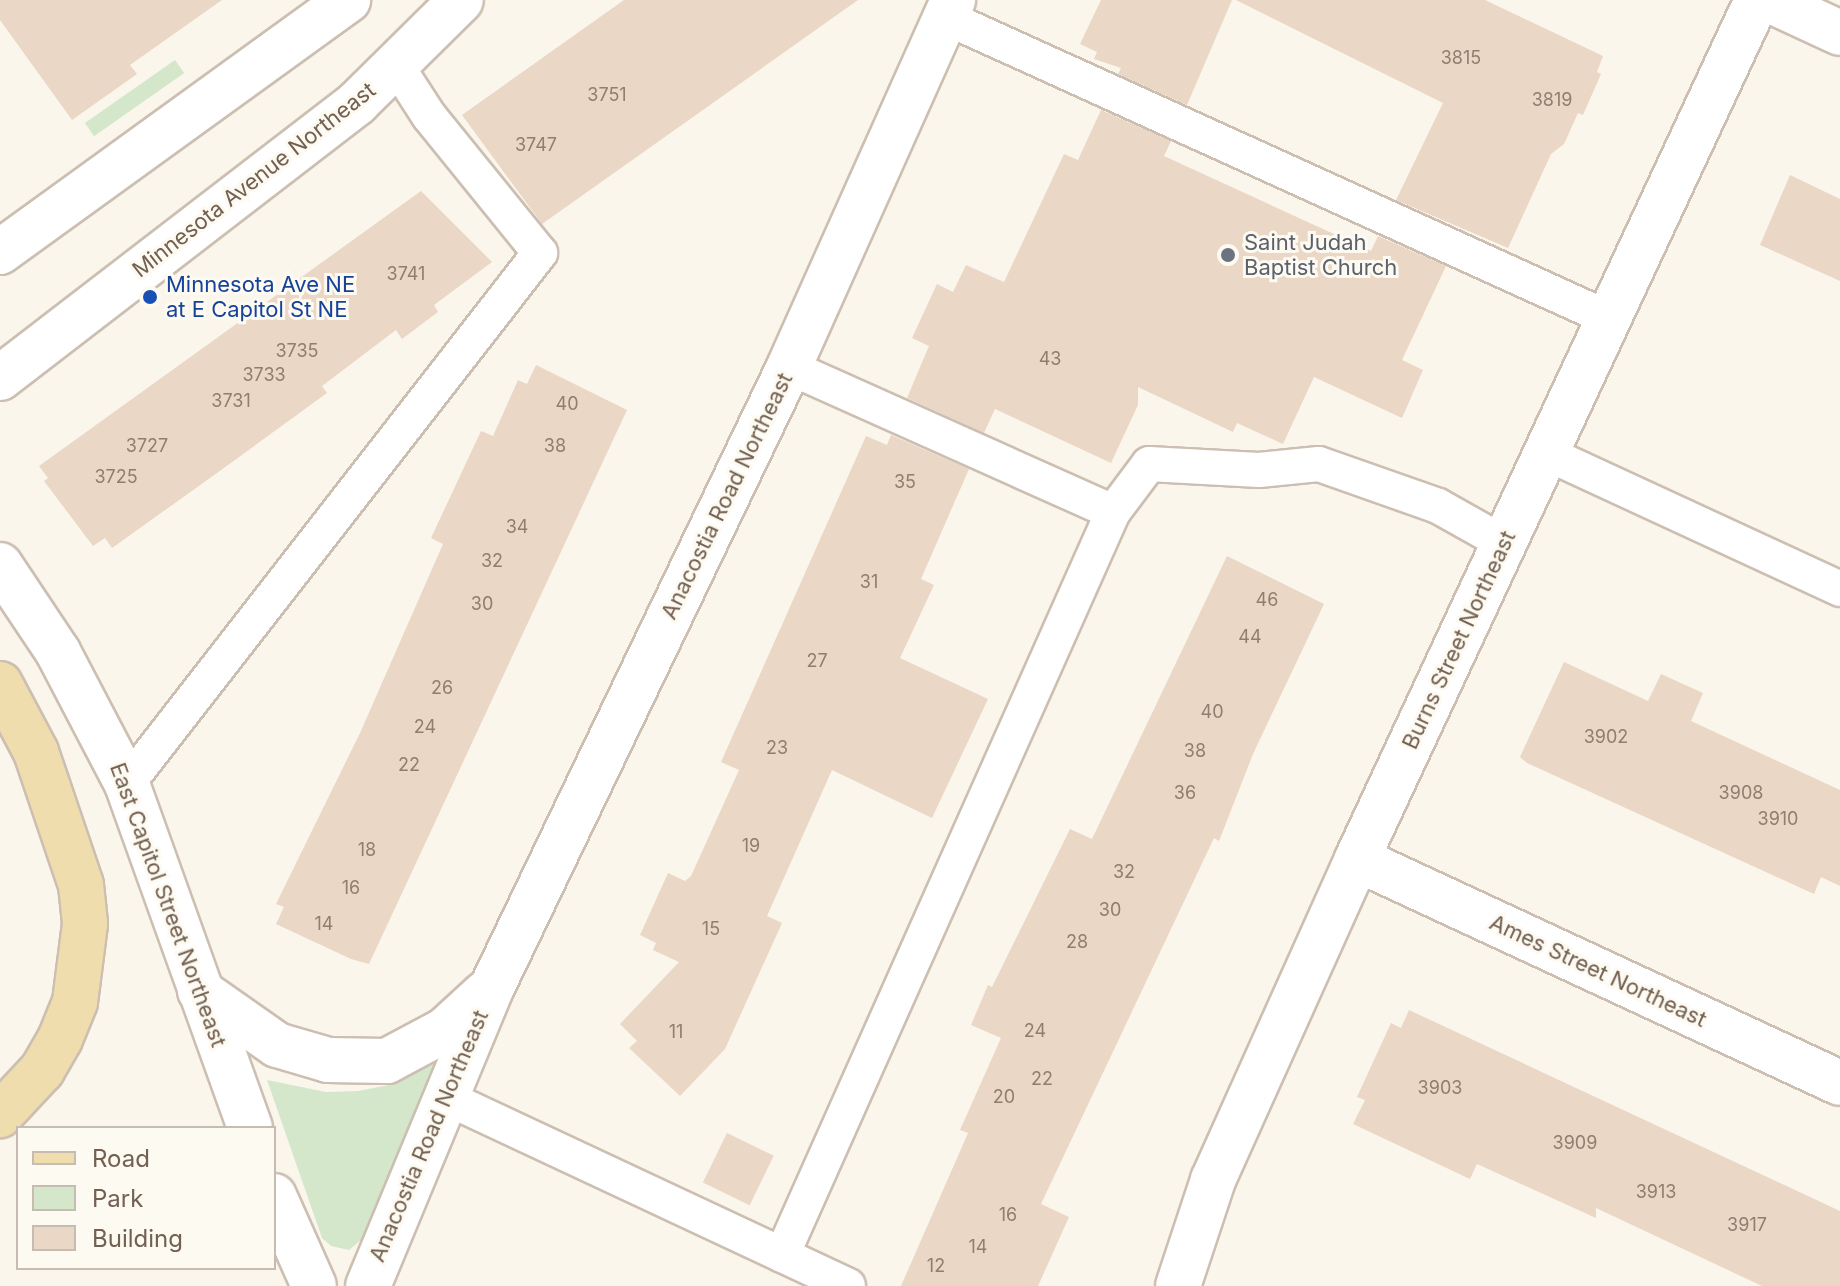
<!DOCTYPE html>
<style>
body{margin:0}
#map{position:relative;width:1840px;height:1286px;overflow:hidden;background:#faf6ec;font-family:Inter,sans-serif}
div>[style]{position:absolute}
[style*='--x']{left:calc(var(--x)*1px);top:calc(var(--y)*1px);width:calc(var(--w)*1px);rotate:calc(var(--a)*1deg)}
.green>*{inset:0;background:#d4e7cb;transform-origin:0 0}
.building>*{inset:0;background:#ead7c5;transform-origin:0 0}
.roads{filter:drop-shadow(2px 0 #ccbfb2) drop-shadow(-2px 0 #ccbfb2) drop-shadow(0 2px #ccbfb2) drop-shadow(0 -2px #ccbfb2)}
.service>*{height:34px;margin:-17px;padding:0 17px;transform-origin:17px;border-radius:17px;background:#fff}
.minor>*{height:44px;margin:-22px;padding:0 22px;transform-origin:22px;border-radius:22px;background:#fff}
.secondary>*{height:44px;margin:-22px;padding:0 22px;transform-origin:22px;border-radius:22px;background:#fff}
.primary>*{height:44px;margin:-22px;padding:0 22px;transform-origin:22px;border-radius:22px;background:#f0ddad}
.dots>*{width:22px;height:22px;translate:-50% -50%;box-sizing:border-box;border:4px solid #fdfaf2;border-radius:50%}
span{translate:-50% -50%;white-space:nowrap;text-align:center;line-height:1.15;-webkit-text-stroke:6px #fdfaf2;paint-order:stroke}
.number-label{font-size:18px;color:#917e6e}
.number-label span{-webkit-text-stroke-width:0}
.street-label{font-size:22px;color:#736051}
.worship-label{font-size:22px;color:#5b616d}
.left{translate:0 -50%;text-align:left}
.transit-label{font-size:22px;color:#164399}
.legend{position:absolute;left:16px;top:1126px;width:260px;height:144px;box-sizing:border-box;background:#fdfaf2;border:2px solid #c6bcb2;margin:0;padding:10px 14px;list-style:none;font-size:24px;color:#736051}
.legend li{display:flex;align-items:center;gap:16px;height:40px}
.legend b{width:40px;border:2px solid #c6bcb2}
</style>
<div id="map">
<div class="green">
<div style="left:175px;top:60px;width:16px;height:110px;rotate:55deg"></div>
<div style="clip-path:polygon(434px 1064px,439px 1064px,367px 1235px,349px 1250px,331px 1246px,322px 1238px,267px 1080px,326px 1092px,358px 1091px,389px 1085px)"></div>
</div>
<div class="building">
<div style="clip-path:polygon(0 0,222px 0,130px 65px,137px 74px,72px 120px,0 20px)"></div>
<div style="clip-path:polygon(624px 0,858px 0,542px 224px,462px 115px)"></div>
<div style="clip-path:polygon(1101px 0,1232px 0,1187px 105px,1118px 74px,1121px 68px,1094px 59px,1097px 52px,1080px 44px)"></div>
<div style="clip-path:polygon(1236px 0,1485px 0,1603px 56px,1597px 72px,1601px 74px,1583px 115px,1578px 113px,1564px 144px,1551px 154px,1508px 248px,1396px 200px,1443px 103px)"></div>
<div style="clip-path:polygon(1101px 110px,1171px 141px,1164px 156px,1371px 251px,1378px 236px,1446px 266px,1402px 360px,1423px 370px,1402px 418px,1314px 377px,1283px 444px,1237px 423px,1233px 432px,1138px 387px,1138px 405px,1111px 463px,995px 409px,984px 433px,907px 398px,929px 346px,912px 338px,937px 284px,953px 292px,966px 265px,1004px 282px,1064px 154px,1078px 160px)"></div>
<div style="clip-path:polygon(1790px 175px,1840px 199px,1840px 281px,1760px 245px)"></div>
<div style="clip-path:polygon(421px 191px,492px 262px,434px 305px,438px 312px,402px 339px,396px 330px,322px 386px,327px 393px,217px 473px,112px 548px,105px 538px,93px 546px,44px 481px,48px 478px,39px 466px)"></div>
<div style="clip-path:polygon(536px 365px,627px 410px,369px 964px,351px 959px,276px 924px,284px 907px,276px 904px,360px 733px,443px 544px,431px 538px,481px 431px,493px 436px,518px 380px,527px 384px)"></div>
<div style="clip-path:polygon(891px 435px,969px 469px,921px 579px,934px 585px,900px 658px,988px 699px,932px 818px,832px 770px,767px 916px,782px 923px,725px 1049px,680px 1096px,629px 1048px,637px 1041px,620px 1024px,679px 962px,653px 950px,656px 943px,640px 935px,668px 873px,685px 881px,691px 876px,739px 770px,721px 762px,866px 436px,887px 445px)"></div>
<div style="clip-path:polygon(1227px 556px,1324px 604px,1253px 754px,1219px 841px,1214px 838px,1041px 1204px,1069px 1217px,1038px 1286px,901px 1286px,968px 1133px,960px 1130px,1001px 1038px,971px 1025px,988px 985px,992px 987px,1070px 829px,1092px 839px)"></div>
<div style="clip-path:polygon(1564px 662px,1648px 701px,1661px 674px,1703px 693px,1691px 721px,1840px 790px,1840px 886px,1821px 877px,1814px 894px,1527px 763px,1520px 757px)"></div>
<div style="clip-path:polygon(1409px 1010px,1840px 1211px,1840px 1286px,1762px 1286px,1596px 1208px,1596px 1218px,1477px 1164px,1470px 1179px,1353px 1124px,1365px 1100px,1357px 1097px,1391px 1023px,1401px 1028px)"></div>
<div style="left:727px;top:1133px;width:52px;height:55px;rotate:26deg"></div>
</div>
<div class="roads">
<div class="service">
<div style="--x:945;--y:17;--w:728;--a:24.42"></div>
<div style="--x:1546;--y:453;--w:324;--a:24.8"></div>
<div style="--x:1113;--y:512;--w:60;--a:-53.1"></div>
<div style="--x:1149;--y:464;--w:110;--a:3.1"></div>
<div style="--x:1259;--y:470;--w:60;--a:-5.7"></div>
<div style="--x:1319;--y:464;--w:126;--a:19.4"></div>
<div style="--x:1438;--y:506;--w:76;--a:29.3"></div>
<div style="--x:127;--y:784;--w:673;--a:-52.13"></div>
<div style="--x:540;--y:253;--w:176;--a:-129"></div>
<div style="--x:429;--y:116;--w:61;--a:-122.9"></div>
<div style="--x:445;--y:1097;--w:445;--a:25.1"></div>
<div style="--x:782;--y:1255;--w:813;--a:-65.99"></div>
<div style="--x:1113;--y:512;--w:355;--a:-155.9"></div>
</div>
<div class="minor">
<div style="--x:1769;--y:0;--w:78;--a:24.9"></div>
<div style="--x:1357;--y:859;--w:532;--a:24.88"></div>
<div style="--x:200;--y:991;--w:94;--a:35"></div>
<div style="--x:277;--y:1045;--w:53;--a:16.4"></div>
<div style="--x:328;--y:1060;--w:59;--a:1"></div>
<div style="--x:387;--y:1061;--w:66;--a:-28.1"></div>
<div style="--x:445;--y:1030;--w:53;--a:-42.7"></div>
<div style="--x:368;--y:1286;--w:324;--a:-67.5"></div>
<div style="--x:492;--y:987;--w:687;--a:-64.4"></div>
<div style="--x:789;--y:367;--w:402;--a:-65.9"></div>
<div style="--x:1178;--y:1286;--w:112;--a:-71.7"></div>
<div style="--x:1213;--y:1180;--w:352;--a:-65.8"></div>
<div style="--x:1357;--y:859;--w:948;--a:-65.03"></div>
</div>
<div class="secondary">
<div style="--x:0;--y:252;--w:430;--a:-35.9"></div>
<div style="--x:0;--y:378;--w:451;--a:-37.6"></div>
<div style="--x:357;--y:103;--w:146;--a:-44.7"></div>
<div style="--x:0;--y:565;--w:105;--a:56.3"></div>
<div style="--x:58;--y:652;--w:149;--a:62.4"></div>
<div style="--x:127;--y:784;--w:365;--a:70.3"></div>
<div style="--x:274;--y:1196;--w:98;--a:66"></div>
</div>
<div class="primary">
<div style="--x:0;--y:684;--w:77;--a:62.1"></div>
<div style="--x:36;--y:752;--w:140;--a:71.3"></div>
<div style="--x:81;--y:885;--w:39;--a:84"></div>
<div style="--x:85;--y:924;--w:79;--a:97.3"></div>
<div style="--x:75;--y:1002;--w:40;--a:112"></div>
<div style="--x:60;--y:1039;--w:36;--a:120"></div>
<div style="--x:42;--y:1070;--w:62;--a:133"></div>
</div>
</div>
<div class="dots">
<div style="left:1228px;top:255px;background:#6b7280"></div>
<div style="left:150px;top:297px;background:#1a4fb4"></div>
</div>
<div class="number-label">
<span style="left:1461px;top:58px">3815</span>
<span style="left:607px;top:95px">3751</span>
<span style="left:1552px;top:100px">3819</span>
<span style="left:536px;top:145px">3747</span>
<span style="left:406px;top:274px">3741</span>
<span style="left:297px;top:351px">3735</span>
<span style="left:1050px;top:359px">43</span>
<span style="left:264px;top:375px">3733</span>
<span style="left:231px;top:401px">3731</span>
<span style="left:567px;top:404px">40</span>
<span style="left:147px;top:446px">3727</span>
<span style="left:555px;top:446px">38</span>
<span style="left:116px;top:477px">3725</span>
<span style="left:905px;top:482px">35</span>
<span style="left:517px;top:527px">34</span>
<span style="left:492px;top:561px">32</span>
<span style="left:869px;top:582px">31</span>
<span style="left:1267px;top:600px">46</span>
<span style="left:482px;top:604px">30</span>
<span style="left:1250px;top:637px">44</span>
<span style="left:817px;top:661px">27</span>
<span style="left:442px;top:688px">26</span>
<span style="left:1212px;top:712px">40</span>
<span style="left:425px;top:727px">24</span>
<span style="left:1606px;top:737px">3902</span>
<span style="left:777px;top:748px">23</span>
<span style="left:1195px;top:751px">38</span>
<span style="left:409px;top:765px">22</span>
<span style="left:1185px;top:793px">36</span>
<span style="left:1741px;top:793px">3908</span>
<span style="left:1778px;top:819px">3910</span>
<span style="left:751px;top:846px">19</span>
<span style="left:367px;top:850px">18</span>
<span style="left:1124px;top:872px">32</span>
<span style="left:351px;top:888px">16</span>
<span style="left:1110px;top:910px">30</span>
<span style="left:324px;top:924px">14</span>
<span style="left:711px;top:929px">15</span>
<span style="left:1077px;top:942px">28</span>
<span style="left:1035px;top:1031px">24</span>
<span style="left:676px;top:1032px">11</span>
<span style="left:1042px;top:1079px">22</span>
<span style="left:1440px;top:1088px">3903</span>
<span style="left:1004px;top:1097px">20</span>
<span style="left:1575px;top:1143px">3909</span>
<span style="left:1656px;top:1192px">3913</span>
<span style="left:1008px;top:1215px">16</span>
<span style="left:1747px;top:1225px">3917</span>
<span style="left:978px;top:1247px">14</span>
<span style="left:936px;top:1266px">12</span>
</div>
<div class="street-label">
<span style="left:254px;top:180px;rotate:-38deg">Minnesota Avenue Northeast</span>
<span style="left:727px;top:496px;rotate:-64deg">Anacostia Road Northeast</span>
<span style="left:1459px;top:640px;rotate:-65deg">Burns Street Northeast</span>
<span style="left:168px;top:905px;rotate:70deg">East Capitol Street Northeast</span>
<span style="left:1598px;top:971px;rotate:25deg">Ames Street Northeast</span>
<span style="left:429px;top:1136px;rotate:-67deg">Anacostia Road Northeast</span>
</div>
<div class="worship-label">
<span class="left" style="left:1244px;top:255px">Saint Judah<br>Baptist Church</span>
</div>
<div class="transit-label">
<span class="left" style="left:166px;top:297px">Minnesota Ave NE<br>at E Capitol St NE</span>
</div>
<ul class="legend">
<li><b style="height:10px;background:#f0ddad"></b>Road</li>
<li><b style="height:22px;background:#d4e7cb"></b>Park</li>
<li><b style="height:22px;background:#ead7c5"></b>Building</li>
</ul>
</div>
